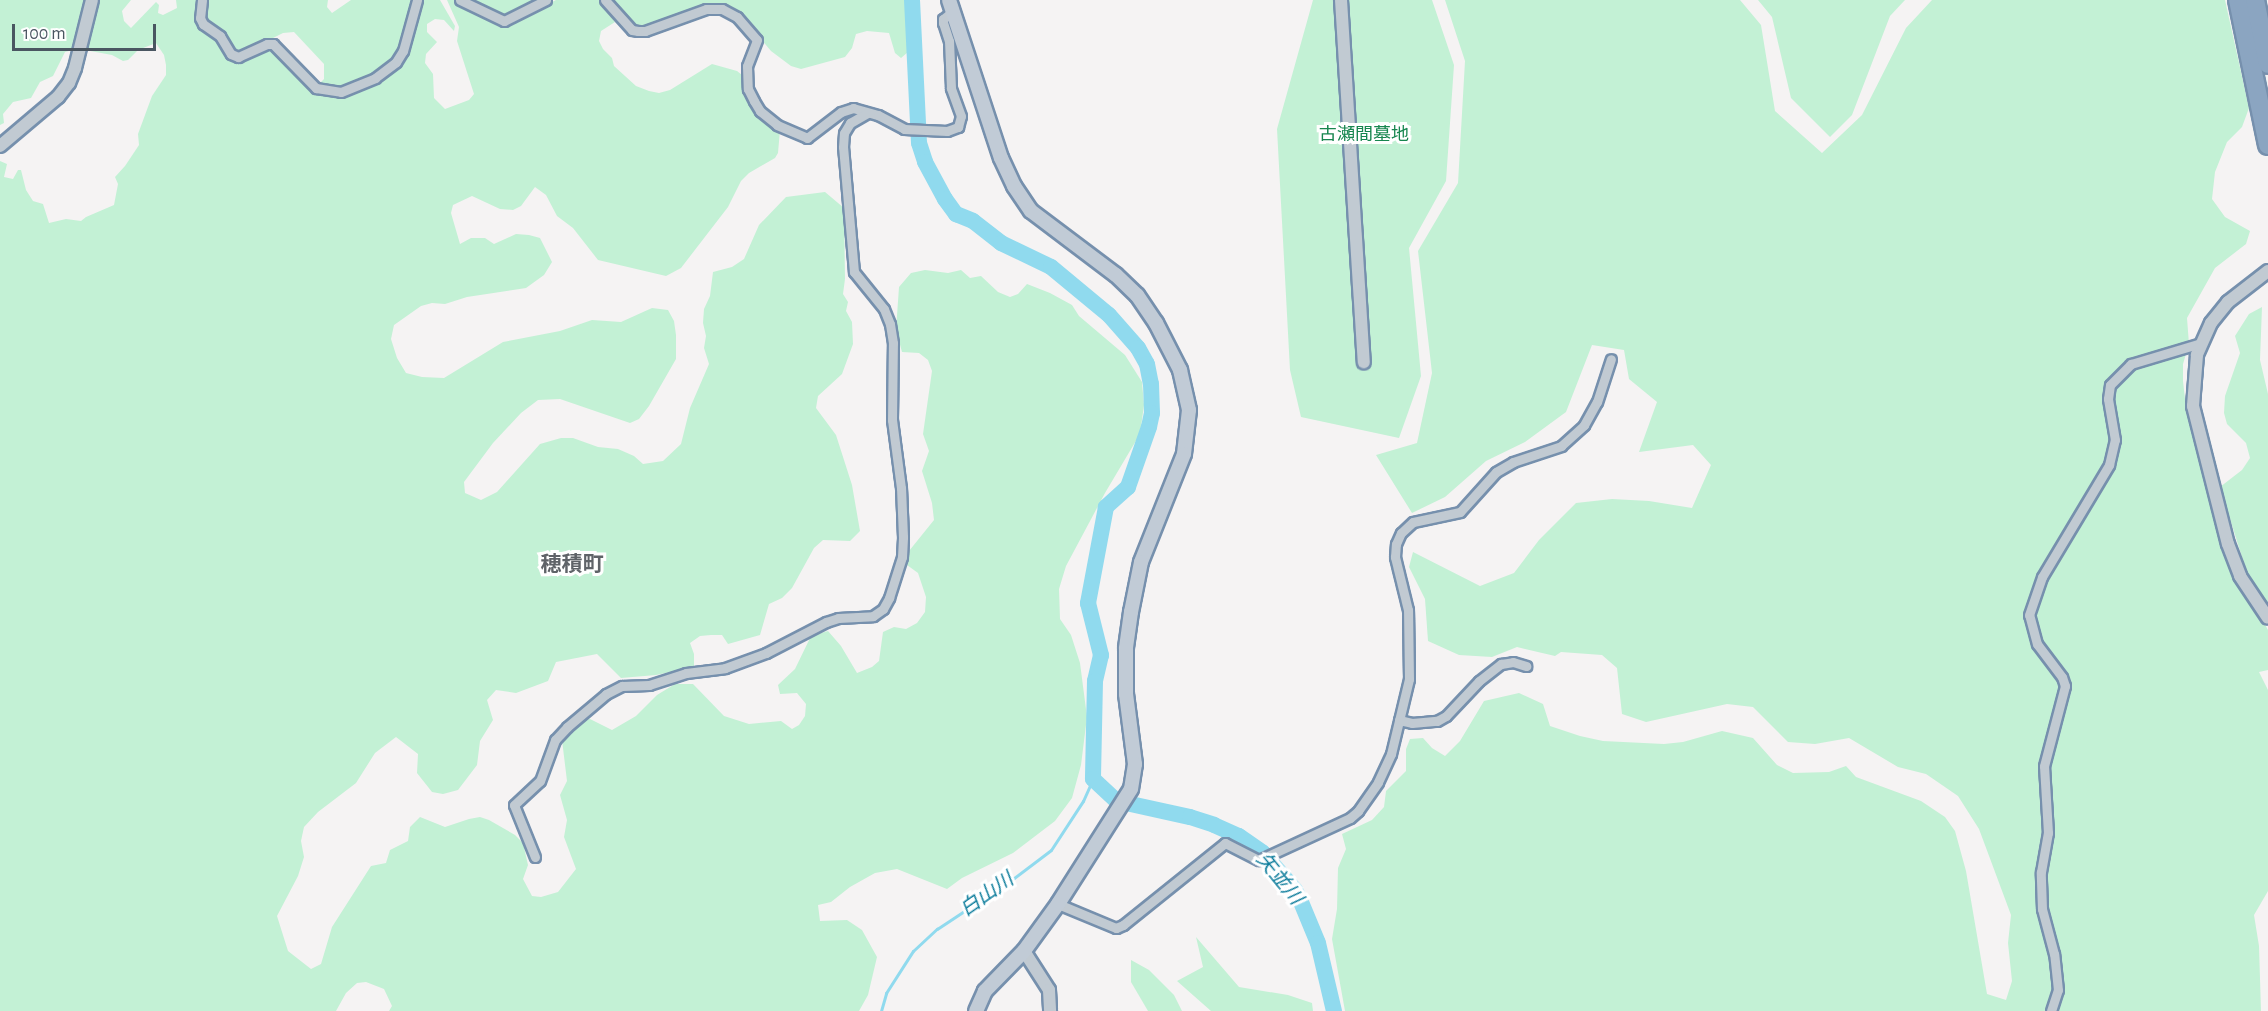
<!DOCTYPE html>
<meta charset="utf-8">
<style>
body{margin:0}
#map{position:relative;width:2268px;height:1011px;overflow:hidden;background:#f5f3f3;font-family:"Alegreya Sans","Noto Sans JP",sans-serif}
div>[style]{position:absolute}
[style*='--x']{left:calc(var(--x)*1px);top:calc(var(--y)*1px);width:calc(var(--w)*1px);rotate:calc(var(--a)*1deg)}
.green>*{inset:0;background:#c3f1d5}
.stream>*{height:3px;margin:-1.5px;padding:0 1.5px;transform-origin:1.5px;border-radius:1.5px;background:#90daee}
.river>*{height:16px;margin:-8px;padding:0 8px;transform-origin:8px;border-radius:8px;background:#90daee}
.roads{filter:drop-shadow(2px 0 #7690ad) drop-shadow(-2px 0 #7690ad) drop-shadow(0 2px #7690ad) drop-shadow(0 -2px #7690ad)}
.minor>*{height:9px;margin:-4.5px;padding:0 4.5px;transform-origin:4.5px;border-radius:4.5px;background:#c1cad2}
.tertiary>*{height:12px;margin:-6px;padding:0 6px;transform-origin:6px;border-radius:6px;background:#c1cad2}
.secondary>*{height:14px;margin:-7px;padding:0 7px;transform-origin:7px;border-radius:7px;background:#c1cbd6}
.motorway>*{height:18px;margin:-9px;padding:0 9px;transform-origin:9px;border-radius:9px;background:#8ba5c1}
span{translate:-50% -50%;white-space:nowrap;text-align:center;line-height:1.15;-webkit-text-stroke:6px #fff;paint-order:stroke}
.park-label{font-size:18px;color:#17864f}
.water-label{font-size:20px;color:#0c7c9b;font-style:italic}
.quarter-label{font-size:21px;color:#5f6368;font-weight:700}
.scale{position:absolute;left:12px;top:24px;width:144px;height:27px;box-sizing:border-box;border:3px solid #4a5661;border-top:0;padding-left:8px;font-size:18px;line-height:21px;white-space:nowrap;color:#4a5661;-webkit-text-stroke:4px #fff;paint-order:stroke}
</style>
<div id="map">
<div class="green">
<div style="clip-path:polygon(0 0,87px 0,73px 50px,65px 52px,53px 76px,40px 82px,31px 98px,13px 102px,3px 114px,4px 123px,0 125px)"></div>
<div style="clip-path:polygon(97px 0,131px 0,122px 11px,124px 21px,131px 28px,156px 2px,159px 5px,158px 13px,163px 15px,177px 8px,176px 0,200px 0,197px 11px,231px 56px,270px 46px,311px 87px,335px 94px,399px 62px,420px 0,440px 0,455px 26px,454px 31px,444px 20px,435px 19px,427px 24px,427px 32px,437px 42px,426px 54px,425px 63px,433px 74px,434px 98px,445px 109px,469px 100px,474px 94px,457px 41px,459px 27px,447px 0,454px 0,505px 24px,511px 23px,556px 0,600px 0,615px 22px,601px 31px,599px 41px,603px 49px,612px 58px,614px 66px,636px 86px,649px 91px,659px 93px,670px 90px,712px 64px,737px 71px,742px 75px,746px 90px,780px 130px,778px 153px,775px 158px,749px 173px,741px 181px,728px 207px,681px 268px,666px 276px,598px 260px,573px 228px,557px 216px,546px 195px,535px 187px,521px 206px,513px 210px,500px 209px,472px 196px,453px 205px,451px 213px,460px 244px,471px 238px,485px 238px,494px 244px,516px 234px,529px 235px,540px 238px,552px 262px,544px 275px,526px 288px,467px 297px,445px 304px,432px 303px,421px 306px,394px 325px,391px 339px,397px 358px,406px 373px,422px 377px,444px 378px,503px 342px,560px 331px,592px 320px,621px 322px,652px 308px,668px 310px,674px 321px,676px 335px,676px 359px,649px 406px,639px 419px,630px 423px,560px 399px,538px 400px,521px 413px,493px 443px,464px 482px,465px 493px,481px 500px,497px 492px,540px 444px,561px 438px,573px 438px,598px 447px,618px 449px,634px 456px,643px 464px,663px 461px,681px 444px,690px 408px,709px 364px,704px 348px,706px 336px,703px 323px,704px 309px,710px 296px,713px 272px,732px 267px,744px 259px,759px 225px,786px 197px,825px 192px,844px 208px,845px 279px,843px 294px,848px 302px,846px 311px,852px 322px,853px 344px,842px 374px,818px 396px,816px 408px,836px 435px,852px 485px,860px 531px,850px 541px,823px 540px,814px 548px,792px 588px,782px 598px,769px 604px,760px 635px,728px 644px,722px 635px,711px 635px,700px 636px,690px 643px,694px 654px,694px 667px,656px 675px,621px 678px,597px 654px,556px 662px,548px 681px,516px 693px,496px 690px,487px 700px,493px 720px,480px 741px,477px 765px,458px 790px,443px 794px,432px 792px,417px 773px,418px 754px,396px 737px,375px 753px,356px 783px,318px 812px,304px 827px,301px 841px,304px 857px,298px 876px,277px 916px,288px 951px,311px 969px,321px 964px,332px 927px,371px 866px,386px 863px,390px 850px,408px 841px,410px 827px,420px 817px,445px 827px,469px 819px,480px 817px,489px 820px,515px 835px,523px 843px,528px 865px,523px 879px,532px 896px,541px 897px,558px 892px,576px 869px,564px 837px,567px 820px,560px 795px,567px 781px,562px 740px,577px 720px,590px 719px,612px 730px,636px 716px,657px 695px,675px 684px,693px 684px,724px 716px,749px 724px,781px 721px,792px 729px,799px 725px,805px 716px,806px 704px,797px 693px,780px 694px,778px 685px,795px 669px,811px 636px,828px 631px,841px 646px,857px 673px,872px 667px,879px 661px,883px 632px,894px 627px,906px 629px,917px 623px,925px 612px,926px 597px,918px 573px,907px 565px,909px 551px,934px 520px,932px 503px,922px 471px,929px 451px,923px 434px,932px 371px,928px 360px,919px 353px,902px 352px,896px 330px,899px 287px,911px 273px,925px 270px,948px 273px,961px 270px,970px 278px,981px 276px,998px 292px,1010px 297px,1018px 294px,1027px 284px,1050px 293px,1072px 305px,1079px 316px,1125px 355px,1142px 382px,1144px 405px,1140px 434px,1105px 493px,1066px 566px,1059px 589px,1060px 619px,1071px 635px,1080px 663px,1087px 717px,1081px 765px,1072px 798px,1055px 821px,1013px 853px,962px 878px,947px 889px,897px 869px,875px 873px,850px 887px,831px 902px,818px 905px,820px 921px,847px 920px,862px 930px,877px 957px,868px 995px,859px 1011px,389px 1011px,392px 1006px,384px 989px,366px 982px,357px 983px,346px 993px,336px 1011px,0 1011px,0 161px,7px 164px,4px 177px,13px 179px,18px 170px,21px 170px,26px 190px,33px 201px,43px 204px,49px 223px,66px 219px,81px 221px,86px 217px,114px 205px,118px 184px,115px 177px,125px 166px,139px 145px,138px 134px,152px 96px,166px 75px,166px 65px,164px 55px,156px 43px,138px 50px,128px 60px,123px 61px,112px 55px,85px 50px)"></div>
<div style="clip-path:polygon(204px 0,328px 0,327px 7px,332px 13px,351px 0,414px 0,410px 9px,401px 51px,375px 75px,341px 89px,317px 86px,324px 79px,324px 64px,294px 32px,283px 33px,239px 55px,203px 20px)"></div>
<div style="clip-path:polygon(464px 0,540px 0,505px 18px)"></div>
<div style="clip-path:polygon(609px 0,906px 0,908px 52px,901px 58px,895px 53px,889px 33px,867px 31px,856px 34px,852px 48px,845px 57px,801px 69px,791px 66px,771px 51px,742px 16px,720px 3px,687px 11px,648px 30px,636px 29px)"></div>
<div style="clip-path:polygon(1313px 0,1432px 0,1454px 65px,1446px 181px,1409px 248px,1421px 376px,1399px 438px,1301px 417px,1290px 370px,1277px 129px)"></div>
<div style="clip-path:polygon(1445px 0,1740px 0,1761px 25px,1775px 111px,1822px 153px,1862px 115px,1906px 28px,1932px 0,2225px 0,2249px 108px,2242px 127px,2227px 142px,2215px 172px,2212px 199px,2225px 217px,2250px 231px,2246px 244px,2215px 268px,2187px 318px,2189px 344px,2183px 364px,2183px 381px,2186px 408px,2223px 548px,2268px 630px,2268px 670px,2259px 672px,2268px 690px,2268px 891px,2254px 915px,2259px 946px,2261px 1011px,1345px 1011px,1332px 939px,1337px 909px,1338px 868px,1346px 849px,1342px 834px,1372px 820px,1384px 807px,1386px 791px,1406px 771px,1406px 749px,1410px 739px,1423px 738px,1432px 748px,1445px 756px,1460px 741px,1484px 701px,1519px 693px,1543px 704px,1550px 726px,1580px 736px,1603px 741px,1664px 744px,1683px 742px,1722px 731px,1753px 738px,1777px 765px,1793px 773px,1829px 772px,1846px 766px,1856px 777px,1921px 801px,1945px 817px,1955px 831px,1966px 871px,1987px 994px,2006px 1000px,2012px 981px,2008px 943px,2011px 915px,1979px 829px,1958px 796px,1926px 774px,1898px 767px,1849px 738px,1815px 744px,1788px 742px,1753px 707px,1727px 704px,1646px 722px,1622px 714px,1617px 668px,1602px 655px,1561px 652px,1555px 656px,1517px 647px,1492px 657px,1459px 655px,1428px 641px,1425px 599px,1409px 567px,1413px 552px,1480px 586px,1514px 573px,1539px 540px,1576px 503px,1612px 499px,1649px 501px,1692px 508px,1711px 465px,1693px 445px,1639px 452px,1657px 402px,1629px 379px,1624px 350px,1592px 345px,1566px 412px,1525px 442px,1486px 461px,1445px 497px,1412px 513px,1376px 455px,1417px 443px,1432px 373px,1418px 251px,1458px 183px,1465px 61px)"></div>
<div style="clip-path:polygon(1758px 0,1905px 0,1890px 16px,1852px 115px,1830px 137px,1791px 98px,1772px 17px)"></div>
<div style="clip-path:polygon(2262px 307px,2260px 360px,2268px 394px,2268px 605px,2247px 573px,2220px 487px,2242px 470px,2250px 458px,2246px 443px,2227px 424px,2224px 413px,2225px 396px,2240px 353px,2235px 336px,2249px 314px)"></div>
<div style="clip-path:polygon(1196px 937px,1239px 987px,1288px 995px,1312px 1003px,1313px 1011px,1211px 1011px,1177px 981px,1203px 967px)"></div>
<div style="clip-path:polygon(1131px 960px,1149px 970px,1174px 995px,1182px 1011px,1148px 1011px,1131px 982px)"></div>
</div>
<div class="stream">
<div style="--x:881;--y:1011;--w:19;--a:-74"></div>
<div style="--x:886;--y:993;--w:50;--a:-57.3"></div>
<div style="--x:913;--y:951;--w:33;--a:-43"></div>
<div style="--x:937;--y:929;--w:92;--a:-33.5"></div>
<div style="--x:1014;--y:878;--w:46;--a:-37.1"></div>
<div style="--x:1051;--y:850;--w:59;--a:-56.9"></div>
<div style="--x:1083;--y:801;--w:24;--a:-66"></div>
</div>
<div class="river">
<div style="--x:912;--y:0;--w:143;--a:87.2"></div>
<div style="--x:919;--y:143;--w:20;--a:72"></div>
<div style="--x:925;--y:162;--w:42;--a:61.6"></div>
<div style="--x:945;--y:199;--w:19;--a:54"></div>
<div style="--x:956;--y:214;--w:18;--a:22"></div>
<div style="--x:973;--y:221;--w:36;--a:38"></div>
<div style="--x:1001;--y:243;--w:55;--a:25.6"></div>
<div style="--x:1051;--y:267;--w:75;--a:39.6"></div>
<div style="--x:1109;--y:315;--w:44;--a:48.7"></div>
<div style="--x:1138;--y:348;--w:18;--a:61"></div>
<div style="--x:1147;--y:364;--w:20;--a:79"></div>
<div style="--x:1151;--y:384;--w:29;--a:88"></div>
<div style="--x:1152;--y:413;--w:14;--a:102"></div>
<div style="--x:1149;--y:427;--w:64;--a:109.3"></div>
<div style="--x:1128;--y:487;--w:30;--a:138"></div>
<div style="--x:1106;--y:507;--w:98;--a:100.6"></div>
<div style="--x:1088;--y:603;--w:54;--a:76"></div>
<div style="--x:1101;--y:655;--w:27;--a:103"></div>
<div style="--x:1095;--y:681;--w:98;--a:91.2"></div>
<div style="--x:1093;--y:779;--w:33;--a:43"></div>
<div style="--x:1117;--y:801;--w:75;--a:12.4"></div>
<div style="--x:1190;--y:817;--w:25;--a:18"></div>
<div style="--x:1214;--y:825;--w:27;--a:24"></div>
<div style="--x:1239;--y:836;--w:29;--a:35"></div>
<div style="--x:1263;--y:853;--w:49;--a:49.1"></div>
<div style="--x:1295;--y:890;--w:13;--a:63"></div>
<div style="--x:1301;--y:902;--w:44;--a:67.5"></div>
<div style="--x:1318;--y:943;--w:70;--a:76.8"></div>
</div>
<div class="roads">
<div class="minor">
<div style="--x:202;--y:0;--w:18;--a:96"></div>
<div style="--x:200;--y:18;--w:7;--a:63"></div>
<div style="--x:203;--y:24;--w:21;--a:35"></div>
<div style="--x:220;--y:36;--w:21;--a:59"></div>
<div style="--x:231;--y:54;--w:8;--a:23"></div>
<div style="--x:238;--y:57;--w:32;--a:-24"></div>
<div style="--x:267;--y:44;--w:6;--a:0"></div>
<div style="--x:273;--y:44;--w:62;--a:45.7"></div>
<div style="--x:316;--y:88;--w:25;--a:9"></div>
<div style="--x:341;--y:92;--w:37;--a:-22"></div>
<div style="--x:375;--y:78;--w:26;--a:-37"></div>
<div style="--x:396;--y:62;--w:13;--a:-58"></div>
<div style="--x:403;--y:51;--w:53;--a:-74.6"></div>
<div style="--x:460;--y:0;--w:49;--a:25.5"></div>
<div style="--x:504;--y:21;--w:47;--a:-26.6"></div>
<div style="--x:605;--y:0;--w:40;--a:48"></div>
<div style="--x:632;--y:30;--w:6;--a:9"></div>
<div style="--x:638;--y:31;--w:7;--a:0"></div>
<div style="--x:645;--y:31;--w:65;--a:-19.8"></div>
<div style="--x:706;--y:9;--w:16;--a:0"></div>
<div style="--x:722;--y:9;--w:17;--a:28"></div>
<div style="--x:737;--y:17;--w:30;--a:49"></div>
<div style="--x:757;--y:40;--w:28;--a:111"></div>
<div style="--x:747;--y:66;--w:23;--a:88"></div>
<div style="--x:748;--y:89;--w:13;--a:63"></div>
<div style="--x:754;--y:101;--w:12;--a:59"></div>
<div style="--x:760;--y:111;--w:22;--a:39"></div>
<div style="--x:777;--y:125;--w:33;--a:23"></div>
<div style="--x:807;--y:138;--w:43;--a:-37.4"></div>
<div style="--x:841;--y:112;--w:13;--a:-18"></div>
<div style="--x:853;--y:108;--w:26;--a:16"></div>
<div style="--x:878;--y:115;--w:30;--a:28"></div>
<div style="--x:904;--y:129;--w:43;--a:2.7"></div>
<div style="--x:947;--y:131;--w:12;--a:-20"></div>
<div style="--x:958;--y:127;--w:11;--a:-75"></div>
<div style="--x:961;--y:116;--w:30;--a:-110"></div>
<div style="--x:951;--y:88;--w:47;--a:-92.4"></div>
<div style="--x:949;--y:41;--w:19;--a:-108"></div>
<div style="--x:943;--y:23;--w:4;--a:-90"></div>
<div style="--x:943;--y:19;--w:11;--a:-38"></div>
<div style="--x:1399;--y:720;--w:13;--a:13"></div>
<div style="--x:1412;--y:723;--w:25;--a:-5"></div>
<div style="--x:1437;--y:721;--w:10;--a:-29"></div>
<div style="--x:1446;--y:716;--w:48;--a:-46.7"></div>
<div style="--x:1479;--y:681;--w:28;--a:-38"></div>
<div style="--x:1501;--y:664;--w:12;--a:-9"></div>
<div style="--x:1513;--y:662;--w:14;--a:17"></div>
<div style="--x:535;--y:857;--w:56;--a:-112"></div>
<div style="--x:514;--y:805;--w:35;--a:-43"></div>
<div style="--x:540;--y:781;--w:44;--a:-69.9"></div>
<div style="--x:555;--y:740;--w:18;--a:-47"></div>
<div style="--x:567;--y:727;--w:51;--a:-40.2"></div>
<div style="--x:606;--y:694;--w:18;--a:-27"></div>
<div style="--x:622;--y:686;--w:27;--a:-2"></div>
<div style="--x:649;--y:685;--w:39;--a:-18"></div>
<div style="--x:686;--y:673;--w:39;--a:-7"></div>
<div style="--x:725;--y:668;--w:44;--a:-20.1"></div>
<div style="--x:766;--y:653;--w:68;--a:-27.3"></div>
<div style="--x:826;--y:622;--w:13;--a:-18"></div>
<div style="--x:838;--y:618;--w:35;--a:-3"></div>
<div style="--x:873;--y:616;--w:12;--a:-35"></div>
<div style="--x:883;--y:609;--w:13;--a:-61"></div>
<div style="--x:889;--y:598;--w:43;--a:-72.4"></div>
<div style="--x:902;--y:557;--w:20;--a:-87"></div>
<div style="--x:903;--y:537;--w:49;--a:-92.3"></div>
<div style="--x:901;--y:488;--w:69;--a:-97.5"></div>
<div style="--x:892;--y:420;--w:77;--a:-89.3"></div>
<div style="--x:893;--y:343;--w:19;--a:-99"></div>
<div style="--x:890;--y:324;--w:16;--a:-112"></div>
<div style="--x:884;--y:309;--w:48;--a:-129"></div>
<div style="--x:854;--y:272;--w:125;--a:-95"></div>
<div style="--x:843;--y:147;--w:14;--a:-86"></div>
<div style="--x:844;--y:133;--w:12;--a:-59"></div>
<div style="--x:850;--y:123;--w:20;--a:-30"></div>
<div style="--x:1058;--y:904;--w:63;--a:22.5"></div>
<div style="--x:1116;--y:928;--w:8;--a:-23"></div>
<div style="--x:1123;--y:925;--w:131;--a:-38.8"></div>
<div style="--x:1225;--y:843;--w:38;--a:27"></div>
<div style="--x:1259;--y:860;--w:100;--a:-24.8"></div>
<div style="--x:1350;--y:818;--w:11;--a:-41"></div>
<div style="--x:1358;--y:811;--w:35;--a:-55"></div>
<div style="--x:1378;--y:782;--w:31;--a:-65"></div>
<div style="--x:1391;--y:754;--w:77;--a:-76.5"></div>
<div style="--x:1409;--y:679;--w:69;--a:-90.8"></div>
<div style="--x:1408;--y:610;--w:55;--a:-103.8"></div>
<div style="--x:1395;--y:557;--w:13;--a:-86"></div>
<div style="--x:1396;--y:544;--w:12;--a:-66"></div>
<div style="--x:1401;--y:533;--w:16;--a:-43"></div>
<div style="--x:1413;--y:522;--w:48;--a:-12"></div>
<div style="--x:1460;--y:512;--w:54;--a:-48"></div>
<div style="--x:1496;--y:472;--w:20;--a:-30"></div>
<div style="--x:1513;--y:462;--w:51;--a:-18.4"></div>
<div style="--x:1561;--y:446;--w:31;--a:-42"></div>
<div style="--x:1584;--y:425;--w:26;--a:-61"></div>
<div style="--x:1597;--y:402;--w:45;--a:-72"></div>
<div style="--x:2051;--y:1011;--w:22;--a:-72"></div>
<div style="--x:2058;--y:990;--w:36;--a:-96"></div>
<div style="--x:2054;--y:954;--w:47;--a:-104.9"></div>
<div style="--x:2042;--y:909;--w:37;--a:-92"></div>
<div style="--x:2041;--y:872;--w:40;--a:-80"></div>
<div style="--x:2048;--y:833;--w:67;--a:-93.4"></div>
<div style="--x:2044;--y:766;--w:83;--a:-75.3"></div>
<div style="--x:2065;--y:686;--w:9;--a:-108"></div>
<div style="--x:2062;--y:677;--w:41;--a:-127.1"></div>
<div style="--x:2037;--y:644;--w:30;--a:-105"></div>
<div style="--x:2029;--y:615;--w:40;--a:-71.1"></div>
<div style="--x:2042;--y:577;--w:131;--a:-59.1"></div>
<div style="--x:2109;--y:465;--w:26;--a:-77"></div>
<div style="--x:2115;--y:440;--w:42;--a:-99.7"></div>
<div style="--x:2108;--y:399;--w:14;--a:-82"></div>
<div style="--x:2110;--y:385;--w:30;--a:-45"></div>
<div style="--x:2131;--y:364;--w:73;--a:-16.7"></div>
</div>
<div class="tertiary">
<div style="--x:1341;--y:0;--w:363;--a:86.4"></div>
<div style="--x:0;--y:146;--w:76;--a:-40.2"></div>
<div style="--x:58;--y:97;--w:18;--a:-52"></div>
<div style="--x:69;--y:83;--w:16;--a:-68"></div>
<div style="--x:75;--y:68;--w:70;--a:-76"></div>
<div style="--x:2268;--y:271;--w:51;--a:142.2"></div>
<div style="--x:2228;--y:302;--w:27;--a:129"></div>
<div style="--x:2211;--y:323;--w:35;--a:114"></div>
<div style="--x:2197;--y:355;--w:51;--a:94.5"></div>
<div style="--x:2193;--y:406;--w:142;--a:75.8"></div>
<div style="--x:2228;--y:544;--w:34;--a:69"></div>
<div style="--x:2240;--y:576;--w:50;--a:56.3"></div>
<div style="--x:1024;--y:951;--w:46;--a:57.3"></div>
<div style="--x:1049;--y:990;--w:21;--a:87"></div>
</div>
<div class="secondary">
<div style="--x:949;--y:0;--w:166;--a:71.8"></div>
<div style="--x:1001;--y:158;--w:31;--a:65"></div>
<div style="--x:1014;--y:186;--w:30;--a:56"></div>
<div style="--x:1031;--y:211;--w:106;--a:37"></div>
<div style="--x:1116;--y:275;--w:29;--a:44"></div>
<div style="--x:1137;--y:295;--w:34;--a:56"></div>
<div style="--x:1156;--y:323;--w:53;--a:62.9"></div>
<div style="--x:1180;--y:370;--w:41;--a:77.3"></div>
<div style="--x:1189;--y:410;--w:44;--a:96.5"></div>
<div style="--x:1184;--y:454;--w:116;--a:111.7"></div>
<div style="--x:1141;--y:562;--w:51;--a:101.3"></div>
<div style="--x:1131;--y:612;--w:37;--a:98"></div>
<div style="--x:1126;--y:649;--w:45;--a:90"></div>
<div style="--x:1126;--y:694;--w:71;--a:82.7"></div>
<div style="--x:1135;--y:764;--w:25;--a:99"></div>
<div style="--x:1131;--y:789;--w:136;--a:122.4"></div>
<div style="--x:1058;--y:904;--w:58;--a:125.9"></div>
<div style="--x:1024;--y:951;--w:56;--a:134.3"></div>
<div style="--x:985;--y:991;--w:22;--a:114"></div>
</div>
<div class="motorway">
<div style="--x:2238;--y:0;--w:148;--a:78.3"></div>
<div style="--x:2255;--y:0;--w:65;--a:78.5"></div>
</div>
</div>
<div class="park-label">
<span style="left:1364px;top:135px">古瀬間墓地</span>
</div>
<div class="water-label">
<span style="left:1279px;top:879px;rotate:51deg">矢並川</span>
<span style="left:987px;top:895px;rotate:-35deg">白山川</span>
</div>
<div class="quarter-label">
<span style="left:572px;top:565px">穂積町</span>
</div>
<div class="scale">100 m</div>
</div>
